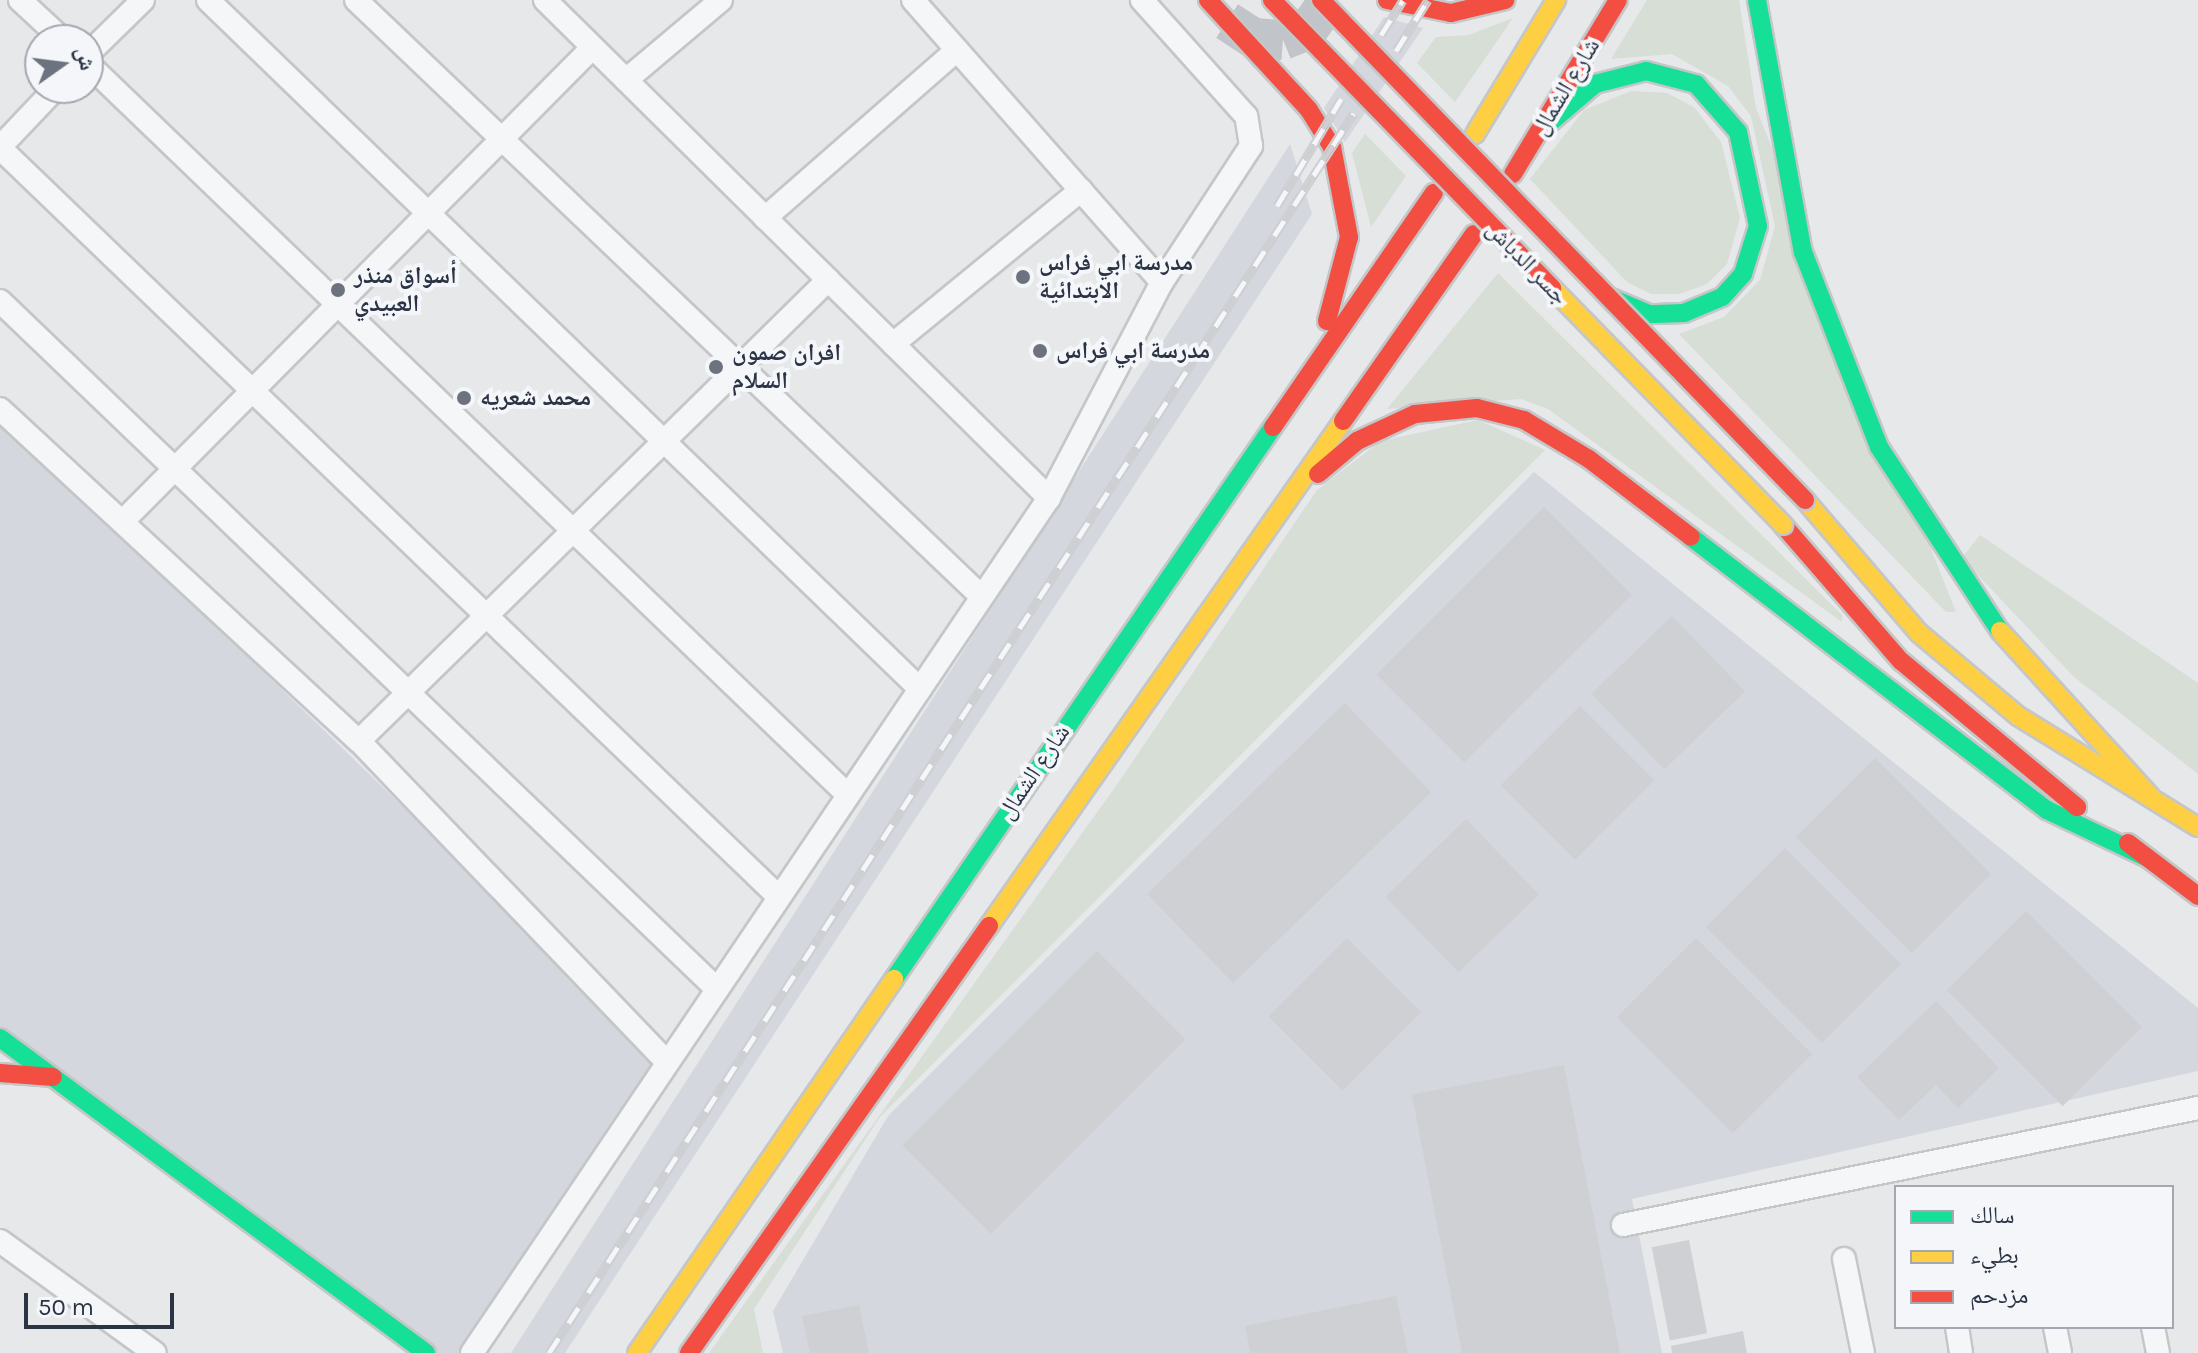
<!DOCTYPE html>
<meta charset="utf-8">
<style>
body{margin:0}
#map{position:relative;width:2198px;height:1353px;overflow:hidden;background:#e6e8ea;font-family:Karla,"Noto Naskh Arabic",sans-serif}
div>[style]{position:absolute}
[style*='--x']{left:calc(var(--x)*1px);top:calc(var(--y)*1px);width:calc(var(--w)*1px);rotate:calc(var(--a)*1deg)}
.built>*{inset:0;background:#d4d7dd}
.green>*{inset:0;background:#d6ded6}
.building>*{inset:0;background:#ced0d3;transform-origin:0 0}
.highway-tunnel>*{height:40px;margin-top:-20px;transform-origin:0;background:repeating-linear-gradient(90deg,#c1c4c9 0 40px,transparent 0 60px)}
.roads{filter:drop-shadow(2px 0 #c4c6c8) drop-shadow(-2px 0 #c4c6c8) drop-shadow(0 2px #c4c6c8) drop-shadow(0 -2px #c4c6c8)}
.street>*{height:22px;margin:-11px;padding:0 11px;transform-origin:11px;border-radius:11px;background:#f5f6f7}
.fast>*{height:18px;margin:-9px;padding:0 9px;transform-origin:9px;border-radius:9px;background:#16e098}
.slow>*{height:18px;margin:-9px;padding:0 9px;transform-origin:9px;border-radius:9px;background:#ffcf43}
.jam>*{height:18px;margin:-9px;padding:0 9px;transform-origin:9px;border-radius:9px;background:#f24e42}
.rail>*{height:9px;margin-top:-4.5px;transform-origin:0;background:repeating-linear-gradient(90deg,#f4f6f9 0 18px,#cecfd2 0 36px);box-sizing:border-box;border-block:2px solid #cecfd2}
.bridges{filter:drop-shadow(2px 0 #c4c6c8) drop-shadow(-2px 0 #c4c6c8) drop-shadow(0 2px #c4c6c8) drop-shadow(0 -2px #c4c6c8)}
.slow-bridge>*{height:18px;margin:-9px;padding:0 9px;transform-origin:9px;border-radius:9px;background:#ffcf43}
.jam-bridge>*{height:18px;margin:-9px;padding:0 9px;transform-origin:9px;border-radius:9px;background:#f24e42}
.dots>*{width:22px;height:22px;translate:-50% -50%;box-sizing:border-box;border:4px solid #f4f6f9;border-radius:50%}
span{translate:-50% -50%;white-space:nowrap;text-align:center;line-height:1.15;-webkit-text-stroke:8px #f4f6f9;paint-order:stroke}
.street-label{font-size:24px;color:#2b3445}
.poi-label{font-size:24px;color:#2b3445;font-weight:700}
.left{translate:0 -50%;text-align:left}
.legend{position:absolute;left:1894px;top:1185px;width:280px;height:144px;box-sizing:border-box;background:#f4f6f9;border:2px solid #a4a8b1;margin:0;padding:10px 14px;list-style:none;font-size:24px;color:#2b3445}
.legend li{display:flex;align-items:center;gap:16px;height:40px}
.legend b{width:40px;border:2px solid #a4a8b1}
.north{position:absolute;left:24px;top:24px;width:80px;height:80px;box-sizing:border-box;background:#f4f6f9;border:2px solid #a4a8b1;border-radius:50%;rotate:76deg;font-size:22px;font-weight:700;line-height:32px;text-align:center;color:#2b3445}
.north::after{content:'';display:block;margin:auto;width:28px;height:36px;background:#6c737f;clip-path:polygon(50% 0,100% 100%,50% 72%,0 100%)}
.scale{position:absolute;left:24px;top:1293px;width:150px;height:36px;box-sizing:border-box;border:4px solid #2b3445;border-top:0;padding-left:10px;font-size:24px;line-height:28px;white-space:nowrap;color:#2b3445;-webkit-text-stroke:6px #f4f6f9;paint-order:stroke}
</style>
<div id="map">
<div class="built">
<div style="clip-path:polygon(1384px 17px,1423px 28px,1345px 142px,1324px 108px)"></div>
<div style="clip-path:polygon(1290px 144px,1312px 214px,565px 1353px,511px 1353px)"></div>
<div style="clip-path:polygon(0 417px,667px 1062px,472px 1353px,425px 1353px,0 1040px)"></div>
<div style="clip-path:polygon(1534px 472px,2198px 1008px,2198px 1071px,1632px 1199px,1662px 1353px,783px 1353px,773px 1311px,888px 1116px)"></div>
</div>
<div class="green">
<div style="clip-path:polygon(1647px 0,1739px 0,1756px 108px,1956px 612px,1946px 612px,1679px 334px,1724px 317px,1760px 280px,1775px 226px,1751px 116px,1728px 86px,1672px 54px,1611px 59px)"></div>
<div style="clip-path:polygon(1513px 18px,1455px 102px,1417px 63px,1436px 37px,1469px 35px)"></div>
<div style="clip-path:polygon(1631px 91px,1667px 93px,1694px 107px,1721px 142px,1740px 218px,1727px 264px,1707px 284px,1679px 294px,1651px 294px,1627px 282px,1530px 179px,1584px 110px)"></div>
<div style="clip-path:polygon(1365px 134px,1406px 176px,1371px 227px,1352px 153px)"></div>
<div style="clip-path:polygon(1498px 273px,1842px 615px,1842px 622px,1548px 409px,1521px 399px,1387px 409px)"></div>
<div style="clip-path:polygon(1478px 420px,1545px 450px,880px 1117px,754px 1309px,763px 1353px,709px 1353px,1116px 786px,1317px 490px,1381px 441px)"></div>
<div style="clip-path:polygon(1980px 535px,2198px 683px,2198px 774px,2074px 677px,1962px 558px)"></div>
</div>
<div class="building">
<div style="left:1544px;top:507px;width:124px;height:237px;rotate:45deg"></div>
<div style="left:1672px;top:616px;width:105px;height:112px;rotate:46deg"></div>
<div style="left:1345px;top:703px;width:124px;height:275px;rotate:46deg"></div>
<div style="left:1580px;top:706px;width:105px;height:112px;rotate:45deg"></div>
<div style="left:1875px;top:758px;width:164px;height:112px;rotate:45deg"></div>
<div style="left:1466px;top:819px;width:105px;height:112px;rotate:46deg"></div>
<div style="left:1785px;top:848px;width:164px;height:112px;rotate:45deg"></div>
<div style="left:2026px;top:911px;width:164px;height:112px;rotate:45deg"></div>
<div style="left:1347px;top:938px;width:105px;height:111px;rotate:45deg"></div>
<div style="left:1696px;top:938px;width:164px;height:112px;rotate:45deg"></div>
<div style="left:1097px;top:951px;width:125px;height:275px;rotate:45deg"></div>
<div style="clip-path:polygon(1936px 1001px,1999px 1068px,1958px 1108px,1936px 1085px,1899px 1120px,1857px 1077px)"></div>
<div style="left:1564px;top:1065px;width:294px;height:155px;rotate:79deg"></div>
<div style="left:1689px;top:1240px;width:95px;height:38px;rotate:79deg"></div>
<div style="clip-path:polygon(1396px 1296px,1408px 1353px,1250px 1353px,1245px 1326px)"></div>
<div style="clip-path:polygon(859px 1305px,869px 1353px,810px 1353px,802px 1316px)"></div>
<div style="clip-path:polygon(1743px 1331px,1747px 1353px,1672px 1353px,1671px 1346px)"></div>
</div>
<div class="highway-tunnel">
<div style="--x:1227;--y:21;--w:31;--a:33"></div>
<div style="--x:1253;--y:38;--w:30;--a:4"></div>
<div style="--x:1283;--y:40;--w:27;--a:-22"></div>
<div style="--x:1308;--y:30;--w:37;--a:-55"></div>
</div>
<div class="roads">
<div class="street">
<div style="--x:20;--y:0;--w:59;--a:42.9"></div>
<div style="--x:208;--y:0;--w:991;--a:44.06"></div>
<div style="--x:356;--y:0;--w:865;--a:43.64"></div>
<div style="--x:545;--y:0;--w:709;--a:44.66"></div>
<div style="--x:913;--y:0;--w:376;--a:48.6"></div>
<div style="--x:88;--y:54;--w:77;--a:-44.5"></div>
<div style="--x:88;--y:64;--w:1054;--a:43.89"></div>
<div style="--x:626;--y:80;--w:124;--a:-40.1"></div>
<div style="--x:0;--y:147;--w:81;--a:-46.5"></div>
<div style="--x:0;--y:148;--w:1081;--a:43.88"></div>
<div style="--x:765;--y:218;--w:255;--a:-41.2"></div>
<div style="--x:0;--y:301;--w:994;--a:43.82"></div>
<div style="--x:893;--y:344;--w:243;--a:-39.3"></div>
<div style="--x:0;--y:409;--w:489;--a:42.8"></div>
<div style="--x:359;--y:741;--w:445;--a:46.2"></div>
<div style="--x:123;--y:521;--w:666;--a:-45.24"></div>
<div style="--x:359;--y:741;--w:658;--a:-44.51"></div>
<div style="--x:1623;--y:1225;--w:587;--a:-11.5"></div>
<div style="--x:0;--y:1241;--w:191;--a:35.9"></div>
<div style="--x:1844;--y:1259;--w:96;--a:78.6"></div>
<div style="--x:1957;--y:1327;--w:26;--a:81"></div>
<div style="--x:2055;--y:1327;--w:26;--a:79"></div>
<div style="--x:2153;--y:1327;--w:26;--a:79"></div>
<div style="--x:472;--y:1353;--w:1031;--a:-55.99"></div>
<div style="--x:1049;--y:498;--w:244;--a:-62.4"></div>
<div style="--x:1162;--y:282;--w:163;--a:-56.8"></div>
<div style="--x:1251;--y:146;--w:30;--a:-99"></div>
<div style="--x:1246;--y:116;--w:156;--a:-131.9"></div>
</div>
<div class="fast">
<div style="--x:1757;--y:0;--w:256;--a:79.7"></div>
<div style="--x:1803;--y:252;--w:209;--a:68.7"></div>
<div style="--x:1879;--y:447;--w:220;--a:56.7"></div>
<div style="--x:1539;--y:132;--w:74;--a:-40.6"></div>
<div style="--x:1595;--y:84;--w:53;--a:-14.3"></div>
<div style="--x:1646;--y:71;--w:52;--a:14.6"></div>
<div style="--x:1696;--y:84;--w:64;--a:48.8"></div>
<div style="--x:1738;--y:132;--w:96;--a:78"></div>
<div style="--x:1758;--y:226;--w:50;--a:107.4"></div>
<div style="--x:1743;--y:274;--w:31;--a:132"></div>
<div style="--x:1722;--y:297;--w:41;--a:157.2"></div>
<div style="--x:1684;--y:313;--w:35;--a:178"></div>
<div style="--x:1649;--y:314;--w:43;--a:-157"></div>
<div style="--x:1691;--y:537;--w:449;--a:37.5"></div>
<div style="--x:2047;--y:810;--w:112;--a:25.4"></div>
<div style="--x:894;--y:979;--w:670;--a:-55.53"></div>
<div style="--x:0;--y:1038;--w:530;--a:36.48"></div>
</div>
<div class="slow">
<div style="--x:1475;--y:134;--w:157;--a:-58.8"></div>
<div style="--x:1805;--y:500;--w:175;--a:49.4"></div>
<div style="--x:1919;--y:633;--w:129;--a:40"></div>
<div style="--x:2018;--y:716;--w:211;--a:31.7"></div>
<div style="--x:2000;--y:631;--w:223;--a:47.7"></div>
<div style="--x:989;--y:926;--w:617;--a:-54.97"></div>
<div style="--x:637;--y:1353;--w:454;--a:-55.5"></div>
</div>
<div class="jam">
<div style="--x:1208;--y:0;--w:149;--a:47.4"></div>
<div style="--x:1309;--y:110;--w:44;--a:58.1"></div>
<div style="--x:1332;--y:147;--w:92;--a:79.3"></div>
<div style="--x:1349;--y:237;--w:87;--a:104.7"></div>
<div style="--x:1387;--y:0;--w:65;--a:11.5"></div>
<div style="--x:1451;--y:13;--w:56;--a:-13.5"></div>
<div style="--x:1513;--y:174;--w:203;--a:-58.9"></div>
<div style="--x:1343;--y:421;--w:228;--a:-55"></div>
<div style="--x:1273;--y:427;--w:284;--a:-55.5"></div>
<div style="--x:1318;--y:474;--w:51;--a:-40.2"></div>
<div style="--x:1357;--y:441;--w:64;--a:-25"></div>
<div style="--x:1415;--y:414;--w:62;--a:-5.5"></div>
<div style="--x:1477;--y:408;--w:49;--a:14.3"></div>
<div style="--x:1524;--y:420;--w:76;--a:31"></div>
<div style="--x:1589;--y:459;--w:128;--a:37.4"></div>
<div style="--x:1783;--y:525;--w:180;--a:49.1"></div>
<div style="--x:1901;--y:661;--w:229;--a:39.7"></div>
<div style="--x:2128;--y:843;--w:88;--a:37.1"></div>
<div style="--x:0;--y:1073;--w:53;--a:4.3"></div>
<div style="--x:689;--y:1353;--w:522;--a:-54.91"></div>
</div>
</div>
<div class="rail">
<div style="--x:1381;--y:35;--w:41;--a:-57.8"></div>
<div style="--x:1396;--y:51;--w:60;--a:-57.9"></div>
<div style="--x:1277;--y:206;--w:125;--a:-59.1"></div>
<div style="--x:549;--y:1353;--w:1478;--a:-57.01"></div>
</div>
<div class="bridges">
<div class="slow-bridge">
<div style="--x:1552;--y:288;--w:331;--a:45.7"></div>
</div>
<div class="jam-bridge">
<div style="--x:1272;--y:0;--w:402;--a:45.8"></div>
<div style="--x:1321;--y:0;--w:696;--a:45.93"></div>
</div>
</div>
<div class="dots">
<div style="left:1023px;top:277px;background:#6c737f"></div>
<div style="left:338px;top:290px;background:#6c737f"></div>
<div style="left:1040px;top:351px;background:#6c737f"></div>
<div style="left:716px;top:367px;background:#6c737f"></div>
<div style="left:464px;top:398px;background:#6c737f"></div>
</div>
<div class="street-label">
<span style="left:1566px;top:87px;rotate:-59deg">شارع الشمال</span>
<span style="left:1527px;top:263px;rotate:46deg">جسر الدباش</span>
<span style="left:1034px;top:772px;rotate:-56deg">شارع الشمال</span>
</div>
<div class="poi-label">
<span class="left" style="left:1039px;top:277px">مدرسة ابي فراس<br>الابتدائية</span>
<span class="left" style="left:354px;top:290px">أسواق منذر<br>العبيدي</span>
<span class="left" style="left:1056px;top:351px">مدرسة ابي فراس</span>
<span class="left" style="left:732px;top:367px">افران صمون<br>السلام</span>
<span class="left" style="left:480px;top:398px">محمد شعريه</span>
</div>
<ul class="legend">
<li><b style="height:10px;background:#16e098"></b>سالك</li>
<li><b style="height:10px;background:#ffcf43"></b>بطيء</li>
<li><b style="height:10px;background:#f24e42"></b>مزدحم</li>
</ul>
<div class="north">ش</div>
<div class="scale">50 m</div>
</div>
